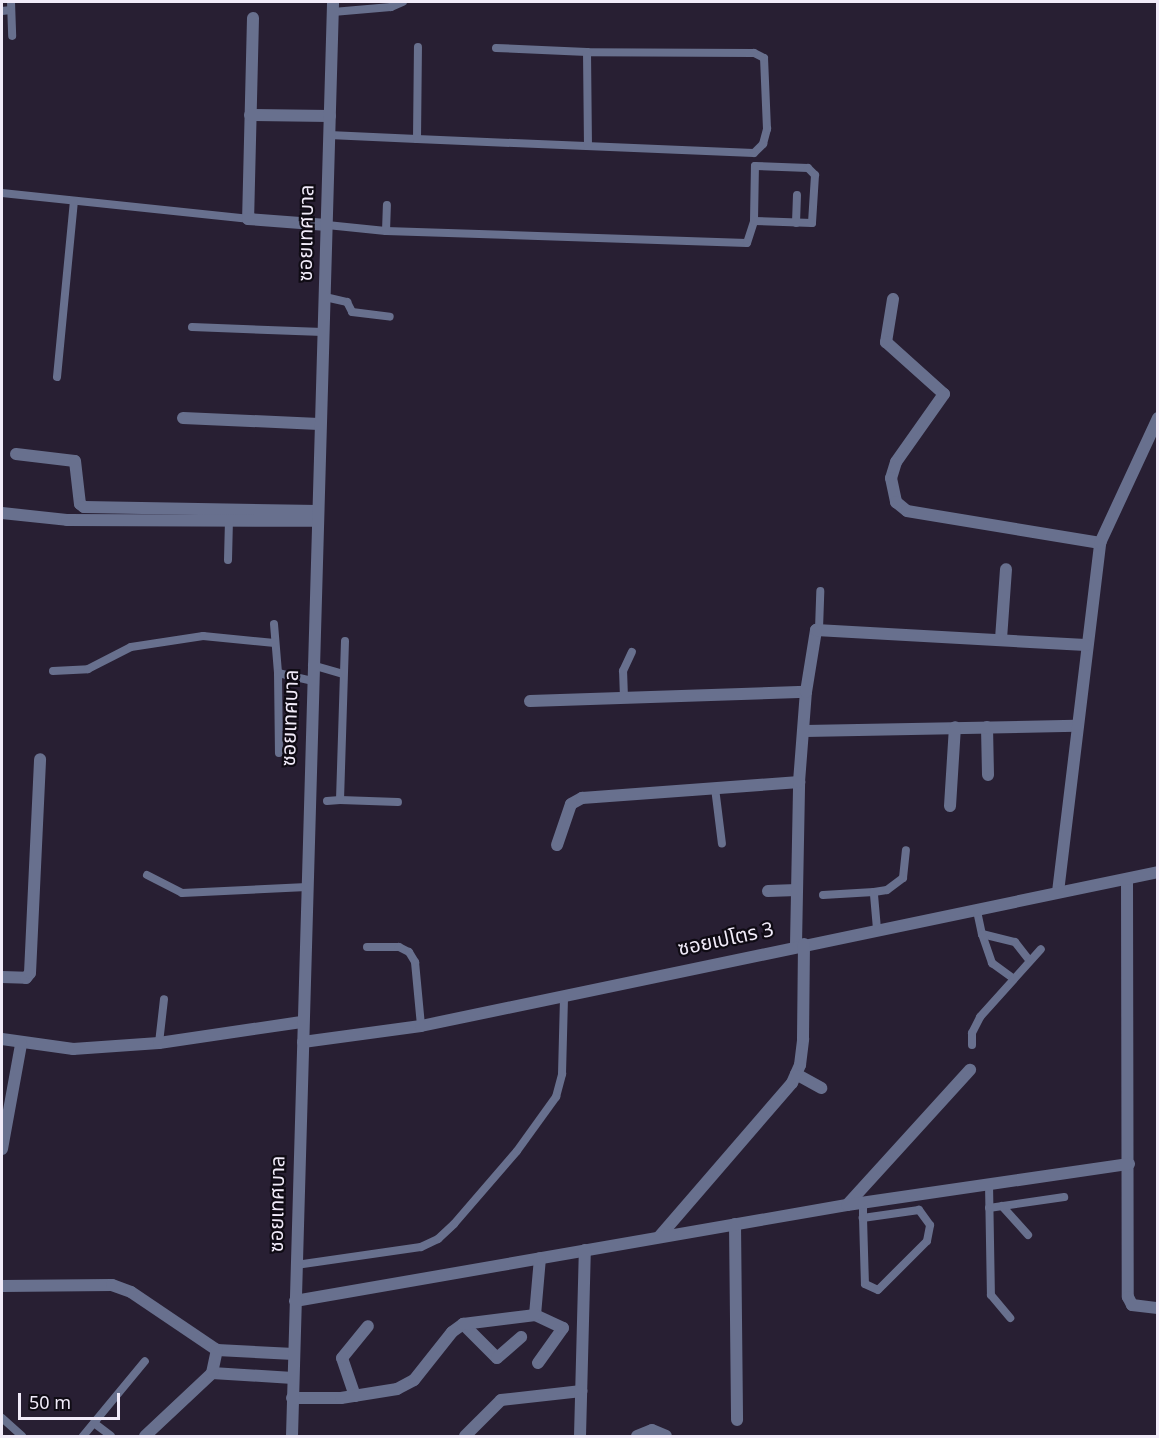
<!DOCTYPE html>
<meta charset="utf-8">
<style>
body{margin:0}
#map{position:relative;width:1159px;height:1438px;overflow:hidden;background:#281f33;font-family:Georgia,"Noto Sans Thai",serif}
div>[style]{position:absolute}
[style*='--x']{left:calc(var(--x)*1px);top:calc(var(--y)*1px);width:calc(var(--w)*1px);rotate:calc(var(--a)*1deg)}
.service>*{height:8px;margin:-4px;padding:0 4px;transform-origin:4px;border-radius:4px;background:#68708e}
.minor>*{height:12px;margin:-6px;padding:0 6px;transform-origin:6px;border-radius:6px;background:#68708e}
.tertiary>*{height:12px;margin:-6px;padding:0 6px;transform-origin:6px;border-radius:6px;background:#68708e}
span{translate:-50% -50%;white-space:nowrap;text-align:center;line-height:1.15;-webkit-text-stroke:4.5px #0f0b14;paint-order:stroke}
.street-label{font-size:20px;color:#f1ebf9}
.frame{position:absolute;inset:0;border:3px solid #f1ebf9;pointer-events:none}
.scale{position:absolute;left:18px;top:1393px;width:102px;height:27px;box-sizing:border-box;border:3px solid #f1ebf9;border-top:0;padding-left:8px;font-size:18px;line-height:21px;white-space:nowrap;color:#f1ebf9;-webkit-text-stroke:4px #0f0b14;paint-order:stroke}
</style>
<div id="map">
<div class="service">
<div style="--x:11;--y:2;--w:34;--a:88"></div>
<div style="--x:2;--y:11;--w:9;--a:-6"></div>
<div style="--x:333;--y:12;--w:58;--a:-4.9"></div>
<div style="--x:391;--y:7;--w:13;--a:-23"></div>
<div style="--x:496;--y:48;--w:91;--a:2.5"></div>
<div style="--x:329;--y:135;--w:88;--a:2.6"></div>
<div style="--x:417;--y:139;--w:337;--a:2.4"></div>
<div style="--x:754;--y:153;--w:13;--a:-45"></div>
<div style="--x:763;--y:144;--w:16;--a:-75"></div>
<div style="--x:767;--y:129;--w:71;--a:-92.4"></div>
<div style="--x:764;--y:58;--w:11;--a:-153"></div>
<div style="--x:754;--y:53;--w:167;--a:-179.7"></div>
<div style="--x:587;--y:52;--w:94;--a:89.4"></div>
<div style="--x:417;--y:139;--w:92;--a:-89.4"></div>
<div style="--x:2;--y:193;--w:247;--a:6"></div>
<div style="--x:796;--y:223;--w:28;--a:-88"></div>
<div style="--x:327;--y:225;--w:59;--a:5.8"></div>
<div style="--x:386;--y:231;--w:361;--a:1.9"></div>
<div style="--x:747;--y:243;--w:23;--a:-72"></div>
<div style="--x:754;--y:221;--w:55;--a:-89"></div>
<div style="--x:755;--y:166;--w:53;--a:2.2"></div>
<div style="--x:808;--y:168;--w:10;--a:45"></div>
<div style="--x:815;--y:175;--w:48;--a:93.6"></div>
<div style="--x:812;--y:223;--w:58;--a:-178"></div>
<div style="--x:386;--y:231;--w:26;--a:-88"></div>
<div style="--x:325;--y:297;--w:23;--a:13"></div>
<div style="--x:347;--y:302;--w:11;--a:63"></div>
<div style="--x:352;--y:312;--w:38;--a:7"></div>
<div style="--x:192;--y:327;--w:131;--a:2.2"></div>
<div style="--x:57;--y:377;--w:176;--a:-84.5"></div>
<div style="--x:228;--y:560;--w:42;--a:-88.6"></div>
<div style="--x:274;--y:624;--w:49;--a:85.3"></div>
<div style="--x:278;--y:673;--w:35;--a:13"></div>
<div style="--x:819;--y:629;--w:38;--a:-88"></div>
<div style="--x:312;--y:665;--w:32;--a:16"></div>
<div style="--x:53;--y:671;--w:35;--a:-3"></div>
<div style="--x:88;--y:669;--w:48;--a:-27.1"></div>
<div style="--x:131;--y:647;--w:73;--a:-8.7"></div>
<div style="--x:203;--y:636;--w:72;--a:5.6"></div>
<div style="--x:278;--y:673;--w:80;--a:89.3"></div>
<div style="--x:624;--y:698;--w:27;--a:-92"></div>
<div style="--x:623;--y:671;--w:21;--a:-65"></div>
<div style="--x:715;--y:788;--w:56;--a:82.9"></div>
<div style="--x:340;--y:800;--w:58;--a:2"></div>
<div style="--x:327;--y:801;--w:13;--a:-4"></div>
<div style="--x:340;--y:800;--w:159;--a:-88.2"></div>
<div style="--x:147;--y:875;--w:39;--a:27"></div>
<div style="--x:182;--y:893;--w:125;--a:-2.7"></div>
<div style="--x:823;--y:895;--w:51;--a:-3.4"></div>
<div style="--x:977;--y:911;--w:24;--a:78"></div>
<div style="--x:982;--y:934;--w:34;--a:14"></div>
<div style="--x:1015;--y:942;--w:24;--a:52"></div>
<div style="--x:877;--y:929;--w:37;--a:-95"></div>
<div style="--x:874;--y:892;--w:13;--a:-9"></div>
<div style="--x:887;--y:890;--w:20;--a:-37"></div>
<div style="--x:903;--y:878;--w:28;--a:-84"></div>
<div style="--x:982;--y:934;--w:31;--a:71"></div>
<div style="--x:992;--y:963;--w:27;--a:36"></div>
<div style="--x:367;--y:947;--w:32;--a:0"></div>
<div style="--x:399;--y:947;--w:11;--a:27"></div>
<div style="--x:409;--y:952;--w:12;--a:59"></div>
<div style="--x:415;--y:962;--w:64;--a:84.6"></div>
<div style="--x:159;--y:1043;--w:44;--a:-83.5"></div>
<div style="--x:972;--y:1045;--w:12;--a:-90"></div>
<div style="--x:972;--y:1033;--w:18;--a:-63"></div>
<div style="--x:980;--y:1017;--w:91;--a:-48.1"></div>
<div style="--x:989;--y:1184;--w:111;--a:89"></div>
<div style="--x:991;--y:1295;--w:30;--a:50"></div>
<div style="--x:863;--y:1203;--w:15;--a:90"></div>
<div style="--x:863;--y:1218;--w:66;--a:88.3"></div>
<div style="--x:865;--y:1284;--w:14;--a:25"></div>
<div style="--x:878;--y:1290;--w:69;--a:-45"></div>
<div style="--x:927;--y:1241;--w:16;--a:-79"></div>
<div style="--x:930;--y:1225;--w:19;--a:-126"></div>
<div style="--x:919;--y:1210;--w:57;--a:171.9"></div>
<div style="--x:1002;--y:1206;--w:39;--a:48"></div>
<div style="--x:989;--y:1208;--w:76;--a:-8.3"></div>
<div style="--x:296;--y:1265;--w:126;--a:-8.2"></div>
<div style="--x:421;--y:1247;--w:19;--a:-25"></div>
<div style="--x:438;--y:1239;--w:22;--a:-43"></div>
<div style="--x:454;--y:1224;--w:96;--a:-49.2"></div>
<div style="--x:517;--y:1151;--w:67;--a:-54.2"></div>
<div style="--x:556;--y:1097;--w:24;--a:-75"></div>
<div style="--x:562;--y:1074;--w:78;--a:-88.5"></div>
<div style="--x:2;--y:1418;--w:27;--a:42"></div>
<div style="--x:94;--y:1423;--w:21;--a:37"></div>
<div style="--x:83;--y:1436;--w:97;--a:-50.4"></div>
</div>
<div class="minor">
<div style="--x:253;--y:18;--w:201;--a:91.4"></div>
<div style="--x:248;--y:219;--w:79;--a:4.3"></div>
<div style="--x:250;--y:115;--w:80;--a:0.7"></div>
<div style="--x:893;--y:299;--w:44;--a:99.2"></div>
<div style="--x:886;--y:342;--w:78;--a:41.9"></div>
<div style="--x:944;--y:394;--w:83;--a:125.2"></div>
<div style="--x:896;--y:462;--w:17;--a:107"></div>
<div style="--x:891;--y:478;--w:25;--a:78"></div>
<div style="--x:896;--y:502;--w:14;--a:39"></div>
<div style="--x:907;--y:511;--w:196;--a:9.4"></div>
<div style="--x:183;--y:418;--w:136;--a:2.5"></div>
<div style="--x:16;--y:454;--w:59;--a:6.8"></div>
<div style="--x:75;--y:461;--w:43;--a:83.4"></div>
<div style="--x:80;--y:504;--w:5;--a:37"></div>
<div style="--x:84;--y:507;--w:234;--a:1"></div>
<div style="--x:2;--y:513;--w:65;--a:6.1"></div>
<div style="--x:67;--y:520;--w:250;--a:0.2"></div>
<div style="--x:1001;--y:639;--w:70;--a:-85.9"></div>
<div style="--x:530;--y:701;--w:276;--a:-1.9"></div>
<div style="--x:987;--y:727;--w:48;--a:88.8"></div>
<div style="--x:805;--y:731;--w:271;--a:-1.1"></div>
<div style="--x:950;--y:806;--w:79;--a:-86.4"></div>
<div style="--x:557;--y:845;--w:43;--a:-71.1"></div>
<div style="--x:571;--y:804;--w:13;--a:-29"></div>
<div style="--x:582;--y:798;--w:218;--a:-4.2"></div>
<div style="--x:1127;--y:879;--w:418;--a:89.9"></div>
<div style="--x:1128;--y:1297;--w:9;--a:63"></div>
<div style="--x:1132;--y:1305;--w:26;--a:7"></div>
<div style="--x:768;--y:891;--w:29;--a:-2"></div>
<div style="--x:1058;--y:892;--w:352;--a:-83.1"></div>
<div style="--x:1100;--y:543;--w:138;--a:-65.1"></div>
<div style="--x:796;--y:945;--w:163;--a:-88.9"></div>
<div style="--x:799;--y:782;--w:90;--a:-85.6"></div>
<div style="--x:806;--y:692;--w:63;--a:-80.8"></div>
<div style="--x:816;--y:630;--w:270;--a:3.2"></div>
<div style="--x:2;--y:977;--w:24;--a:2"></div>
<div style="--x:26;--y:978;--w:6;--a:-51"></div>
<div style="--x:30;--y:973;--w:214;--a:-87.3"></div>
<div style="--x:2;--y:1039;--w:72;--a:8"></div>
<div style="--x:73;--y:1049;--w:86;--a:-4"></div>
<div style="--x:159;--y:1043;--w:144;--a:-8.4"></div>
<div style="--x:303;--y:1042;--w:119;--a:-7.7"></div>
<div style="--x:421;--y:1026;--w:753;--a:-11.8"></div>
<div style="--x:796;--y:1074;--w:29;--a:29"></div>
<div style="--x:2;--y:1149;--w:107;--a:-79.7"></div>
<div style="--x:847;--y:1205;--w:183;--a:-47.7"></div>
<div style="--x:735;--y:1224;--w:196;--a:89.4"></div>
<div style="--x:659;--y:1237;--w:203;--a:-49.2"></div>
<div style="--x:792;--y:1083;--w:20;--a:-66"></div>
<div style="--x:800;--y:1065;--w:26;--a:-83"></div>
<div style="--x:803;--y:1039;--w:95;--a:-89.4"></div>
<div style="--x:2;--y:1286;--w:110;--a:-0.5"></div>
<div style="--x:112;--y:1285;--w:20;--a:20"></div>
<div style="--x:131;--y:1292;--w:104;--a:34"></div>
<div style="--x:217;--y:1350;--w:77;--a:3"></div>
<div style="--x:295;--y:1301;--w:560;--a:-9.87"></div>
<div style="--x:847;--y:1205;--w:285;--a:-8.3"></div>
<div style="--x:463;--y:1324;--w:48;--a:45"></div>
<div style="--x:497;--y:1358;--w:32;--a:-41"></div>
<div style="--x:538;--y:1363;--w:43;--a:-54.5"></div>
<div style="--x:563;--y:1328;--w:31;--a:-155"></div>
<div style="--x:535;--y:1315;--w:57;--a:-85"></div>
<div style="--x:212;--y:1373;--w:81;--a:3.5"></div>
<div style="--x:355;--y:1396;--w:40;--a:-108.9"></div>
<div style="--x:342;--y:1358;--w:41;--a:-50.9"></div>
<div style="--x:292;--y:1398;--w:49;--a:0"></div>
<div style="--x:341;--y:1398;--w:57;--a:-9.1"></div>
<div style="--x:397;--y:1389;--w:19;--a:-28"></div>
<div style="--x:414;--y:1380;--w:61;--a:-51.6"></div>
<div style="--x:452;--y:1332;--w:14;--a:-36"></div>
<div style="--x:463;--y:1324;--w:73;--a:-7.1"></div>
<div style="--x:145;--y:1436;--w:92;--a:-43.2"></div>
<div style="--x:212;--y:1373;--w:24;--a:-78"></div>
<div style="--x:465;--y:1436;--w:51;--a:-45"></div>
<div style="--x:501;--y:1400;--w:81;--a:-6.4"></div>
<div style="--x:580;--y:1436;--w:186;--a:-88.5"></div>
<div style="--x:637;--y:1436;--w:16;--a:-22"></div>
<div style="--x:652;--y:1430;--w:15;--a:23"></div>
</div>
<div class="tertiary">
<div style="--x:292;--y:1436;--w:1435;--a:-88.36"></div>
</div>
<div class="street-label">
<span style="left:307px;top:233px;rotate:-89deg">ซอยเทศบาล</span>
<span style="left:291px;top:718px;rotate:-88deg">ซอยเทศบาล</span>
<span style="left:726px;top:940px;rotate:-12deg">ซอยเปโตร 3</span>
<span style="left:278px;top:1204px;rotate:-89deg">ซอยเทศบาล</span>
</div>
<div class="frame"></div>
<div class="scale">50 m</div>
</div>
